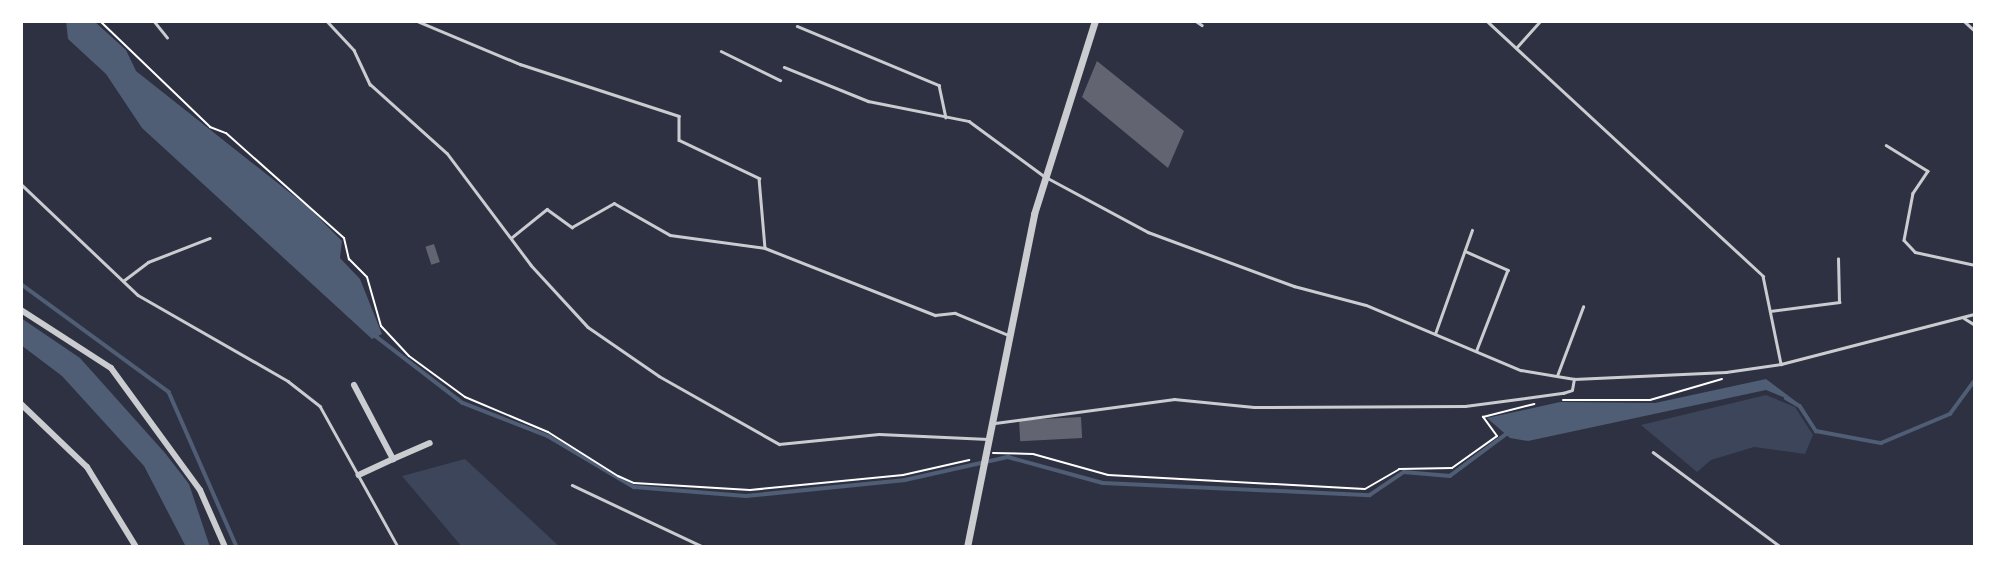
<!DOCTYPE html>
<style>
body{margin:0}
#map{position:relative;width:1996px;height:568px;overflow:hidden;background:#2d3142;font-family:Merriweather,serif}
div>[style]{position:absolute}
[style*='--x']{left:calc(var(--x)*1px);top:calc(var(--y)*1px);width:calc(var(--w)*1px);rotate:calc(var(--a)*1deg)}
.green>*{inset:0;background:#3c4559}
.water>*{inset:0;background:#4f5d75}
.stream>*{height:3.5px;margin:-1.75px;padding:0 1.75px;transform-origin:1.75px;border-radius:1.75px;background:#4f5d75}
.building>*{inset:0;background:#626471;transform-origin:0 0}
.path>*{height:2px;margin:-1px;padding:0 1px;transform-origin:1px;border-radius:1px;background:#fff}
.service>*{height:2.5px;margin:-1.25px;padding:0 1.25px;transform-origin:1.25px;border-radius:1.25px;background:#caccd0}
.minor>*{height:6px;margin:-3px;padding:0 3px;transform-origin:3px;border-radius:3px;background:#caccd0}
.tertiary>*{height:7px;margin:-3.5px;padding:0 3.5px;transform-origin:3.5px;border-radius:3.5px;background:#caccd0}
span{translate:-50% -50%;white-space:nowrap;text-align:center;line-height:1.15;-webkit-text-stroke:7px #fff;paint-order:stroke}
.frame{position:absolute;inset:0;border:23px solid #fff;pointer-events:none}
</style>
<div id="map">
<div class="green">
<div style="clip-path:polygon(1766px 395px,1795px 407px,1813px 435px,1805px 454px,1754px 447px,1711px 460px,1697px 472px,1641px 425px)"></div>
<div style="clip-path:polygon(465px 459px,560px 547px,462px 547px,402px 476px)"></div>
</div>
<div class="water">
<div style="clip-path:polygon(66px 21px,94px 21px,126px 50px,136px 71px,308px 207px,342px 241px,340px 258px,360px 279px,382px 334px,372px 339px,142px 128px,106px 74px,68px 39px)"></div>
<div style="clip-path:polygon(21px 318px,80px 358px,165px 453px,189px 484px,210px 547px,186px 547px,144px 466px,62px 376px,21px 345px)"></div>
<div style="clip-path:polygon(1766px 379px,1798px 403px,1766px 390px,1528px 441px,1510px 438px,1487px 418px,1560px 402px,1655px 403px)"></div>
</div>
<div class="stream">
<div style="--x:21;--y:284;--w:183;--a:36.1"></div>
<div style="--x:169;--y:392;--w:169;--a:66.3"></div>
<div style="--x:373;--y:334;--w:113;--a:37.5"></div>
<div style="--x:463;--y:403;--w:91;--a:21.2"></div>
<div style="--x:548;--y:436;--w:100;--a:30.7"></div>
<div style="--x:634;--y:487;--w:112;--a:4.6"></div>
<div style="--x:746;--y:496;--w:160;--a:-5.7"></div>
<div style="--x:905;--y:480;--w:106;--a:-12.6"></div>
<div style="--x:1008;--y:457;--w:98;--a:15.3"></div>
<div style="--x:1103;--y:483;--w:267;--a:2.6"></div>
<div style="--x:1370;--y:495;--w:41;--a:-34.1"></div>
<div style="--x:1404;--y:472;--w:46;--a:5"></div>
<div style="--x:1450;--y:476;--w:74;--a:-36.7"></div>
<div style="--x:1786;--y:398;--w:16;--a:30"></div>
<div style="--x:1800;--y:406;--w:30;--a:57"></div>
<div style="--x:1816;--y:431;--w:66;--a:10.5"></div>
<div style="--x:1881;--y:443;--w:75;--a:-22.8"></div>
<div style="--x:1950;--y:414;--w:42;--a:-53.7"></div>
</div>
<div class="building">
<div style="clip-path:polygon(1097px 61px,1184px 131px,1168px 168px,1082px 97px)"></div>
<div style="left:434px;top:244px;width:19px;height:9px;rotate:72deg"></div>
<div style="left:1081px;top:417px;width:21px;height:62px;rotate:87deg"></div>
</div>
<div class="path">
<div style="--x:100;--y:21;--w:153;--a:43.9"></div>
<div style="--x:210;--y:127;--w:17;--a:21"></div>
<div style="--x:226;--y:133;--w:158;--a:41.7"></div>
<div style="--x:344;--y:238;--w:22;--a:77"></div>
<div style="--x:349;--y:259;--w:25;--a:45"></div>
<div style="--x:367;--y:277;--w:51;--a:74.1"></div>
<div style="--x:381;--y:326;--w:41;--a:47"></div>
<div style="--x:409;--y:356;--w:69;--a:36.2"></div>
<div style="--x:465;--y:397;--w:90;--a:22.9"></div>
<div style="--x:548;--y:432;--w:83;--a:32.2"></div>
<div style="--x:618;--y:476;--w:17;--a:24"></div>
<div style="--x:634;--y:483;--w:116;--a:3.5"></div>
<div style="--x:750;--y:490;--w:154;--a:-5.6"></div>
<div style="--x:903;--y:475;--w:68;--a:-12.8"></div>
<div style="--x:1563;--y:400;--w:87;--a:0"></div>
<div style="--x:1650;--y:400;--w:75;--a:-16.3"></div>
<div style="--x:993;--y:453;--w:40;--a:1.4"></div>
<div style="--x:1033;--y:454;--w:78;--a:15.6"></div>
<div style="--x:1108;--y:475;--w:257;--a:3.1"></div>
<div style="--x:1365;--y:489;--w:39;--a:-30"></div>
<div style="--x:1399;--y:469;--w:53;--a:-1.1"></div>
<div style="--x:1452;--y:468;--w:55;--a:-35.4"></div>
<div style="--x:1497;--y:436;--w:24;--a:-126"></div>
<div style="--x:1483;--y:417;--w:53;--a:-14.3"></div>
</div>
<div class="service">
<div style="--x:154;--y:21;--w:21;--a:51"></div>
<div style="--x:327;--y:21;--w:40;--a:47"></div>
<div style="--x:354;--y:50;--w:38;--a:65"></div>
<div style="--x:370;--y:84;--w:103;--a:41.9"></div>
<div style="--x:447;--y:153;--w:140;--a:53.1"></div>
<div style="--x:531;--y:265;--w:84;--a:47.4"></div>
<div style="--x:588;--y:327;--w:86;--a:34.6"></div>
<div style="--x:659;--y:376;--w:138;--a:29.5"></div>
<div style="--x:779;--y:444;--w:100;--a:-5.7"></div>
<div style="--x:879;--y:434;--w:109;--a:2.6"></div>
<div style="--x:417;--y:21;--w:112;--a:22.7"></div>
<div style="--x:520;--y:64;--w:167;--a:18.1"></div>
<div style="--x:679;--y:116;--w:24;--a:90"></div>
<div style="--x:679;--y:140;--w:89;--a:25.4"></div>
<div style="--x:759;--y:178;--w:70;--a:85.1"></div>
<div style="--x:1196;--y:21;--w:7;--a:34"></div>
<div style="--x:1487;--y:21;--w:376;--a:42.7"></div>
<div style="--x:1763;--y:276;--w:90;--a:78.4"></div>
<div style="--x:1964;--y:21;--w:15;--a:42"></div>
<div style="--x:797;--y:26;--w:154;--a:22.6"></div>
<div style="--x:939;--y:85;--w:33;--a:78"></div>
<div style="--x:1516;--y:48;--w:36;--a:-48"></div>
<div style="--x:721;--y:51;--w:66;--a:26.2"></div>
<div style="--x:784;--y:67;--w:91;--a:22"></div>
<div style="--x:868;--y:101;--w:103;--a:11.2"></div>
<div style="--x:969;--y:121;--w:93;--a:36.3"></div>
<div style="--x:1044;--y:176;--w:118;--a:28.3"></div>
<div style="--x:1148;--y:232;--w:156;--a:20.3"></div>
<div style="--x:1294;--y:286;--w:74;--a:14.8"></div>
<div style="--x:1366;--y:305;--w:168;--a:22.8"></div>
<div style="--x:1521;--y:370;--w:54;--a:9.6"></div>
<div style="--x:1574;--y:379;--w:152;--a:-2.6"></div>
<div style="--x:1726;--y:372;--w:56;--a:-8.3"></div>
<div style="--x:1781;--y:364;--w:200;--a:-14.5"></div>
<div style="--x:1886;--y:145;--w:49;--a:31.8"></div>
<div style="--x:1928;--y:171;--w:27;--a:124"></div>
<div style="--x:1913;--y:193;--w:48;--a:100.8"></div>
<div style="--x:1904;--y:240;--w:16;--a:47"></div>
<div style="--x:1915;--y:252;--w:61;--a:12.2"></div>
<div style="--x:21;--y:184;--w:161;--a:43.5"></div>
<div style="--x:138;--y:295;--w:173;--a:29.8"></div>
<div style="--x:288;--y:381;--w:41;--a:38"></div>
<div style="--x:320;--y:406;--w:161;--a:61"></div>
<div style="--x:511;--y:238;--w:46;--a:-38.9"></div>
<div style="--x:547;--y:209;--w:31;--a:36"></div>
<div style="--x:572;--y:227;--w:48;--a:-29.7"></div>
<div style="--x:614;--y:203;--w:64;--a:29.7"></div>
<div style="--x:670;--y:235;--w:96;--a:7.8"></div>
<div style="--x:765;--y:248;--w:183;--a:21.5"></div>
<div style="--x:935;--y:315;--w:20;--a:-6"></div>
<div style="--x:955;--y:313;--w:57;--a:22.5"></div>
<div style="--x:1465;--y:251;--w:47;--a:23.8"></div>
<div style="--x:1508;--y:270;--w:86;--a:111.2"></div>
<div style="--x:123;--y:281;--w:31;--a:-37"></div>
<div style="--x:148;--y:262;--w:66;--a:-21.2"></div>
<div style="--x:1770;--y:311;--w:70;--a:-7.4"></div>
<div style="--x:1839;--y:302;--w:43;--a:-91.3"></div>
<div style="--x:1964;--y:318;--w:13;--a:32"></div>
<div style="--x:1435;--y:334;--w:110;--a:-70.4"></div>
<div style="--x:1557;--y:376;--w:74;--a:-69.4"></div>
<div style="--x:995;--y:423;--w:181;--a:-7.6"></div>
<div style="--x:1174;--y:399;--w:80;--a:5.7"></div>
<div style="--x:1254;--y:407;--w:211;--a:-0.3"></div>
<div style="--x:1465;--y:406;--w:99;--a:-7.6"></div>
<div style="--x:1563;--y:393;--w:9;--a:-18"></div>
<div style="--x:1572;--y:390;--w:11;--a:-80"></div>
<div style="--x:1653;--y:452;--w:159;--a:36.6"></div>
<div style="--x:572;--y:485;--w:146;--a:25.2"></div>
</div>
<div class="minor">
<div style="--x:21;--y:310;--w:107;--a:32.8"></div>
<div style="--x:111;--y:368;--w:151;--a:53.9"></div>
<div style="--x:200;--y:490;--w:62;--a:66.3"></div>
<div style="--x:354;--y:385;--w:84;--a:62.2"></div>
<div style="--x:393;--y:459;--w:38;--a:155"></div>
<div style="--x:21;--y:404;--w:91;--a:43.7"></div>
<div style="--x:87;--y:467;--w:94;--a:58.5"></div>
<div style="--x:393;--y:459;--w:40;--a:-23.4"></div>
</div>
<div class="tertiary">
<div style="--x:967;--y:547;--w:340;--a:-78.6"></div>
<div style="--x:1034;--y:214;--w:202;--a:-72.5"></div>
</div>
<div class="frame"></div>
</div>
